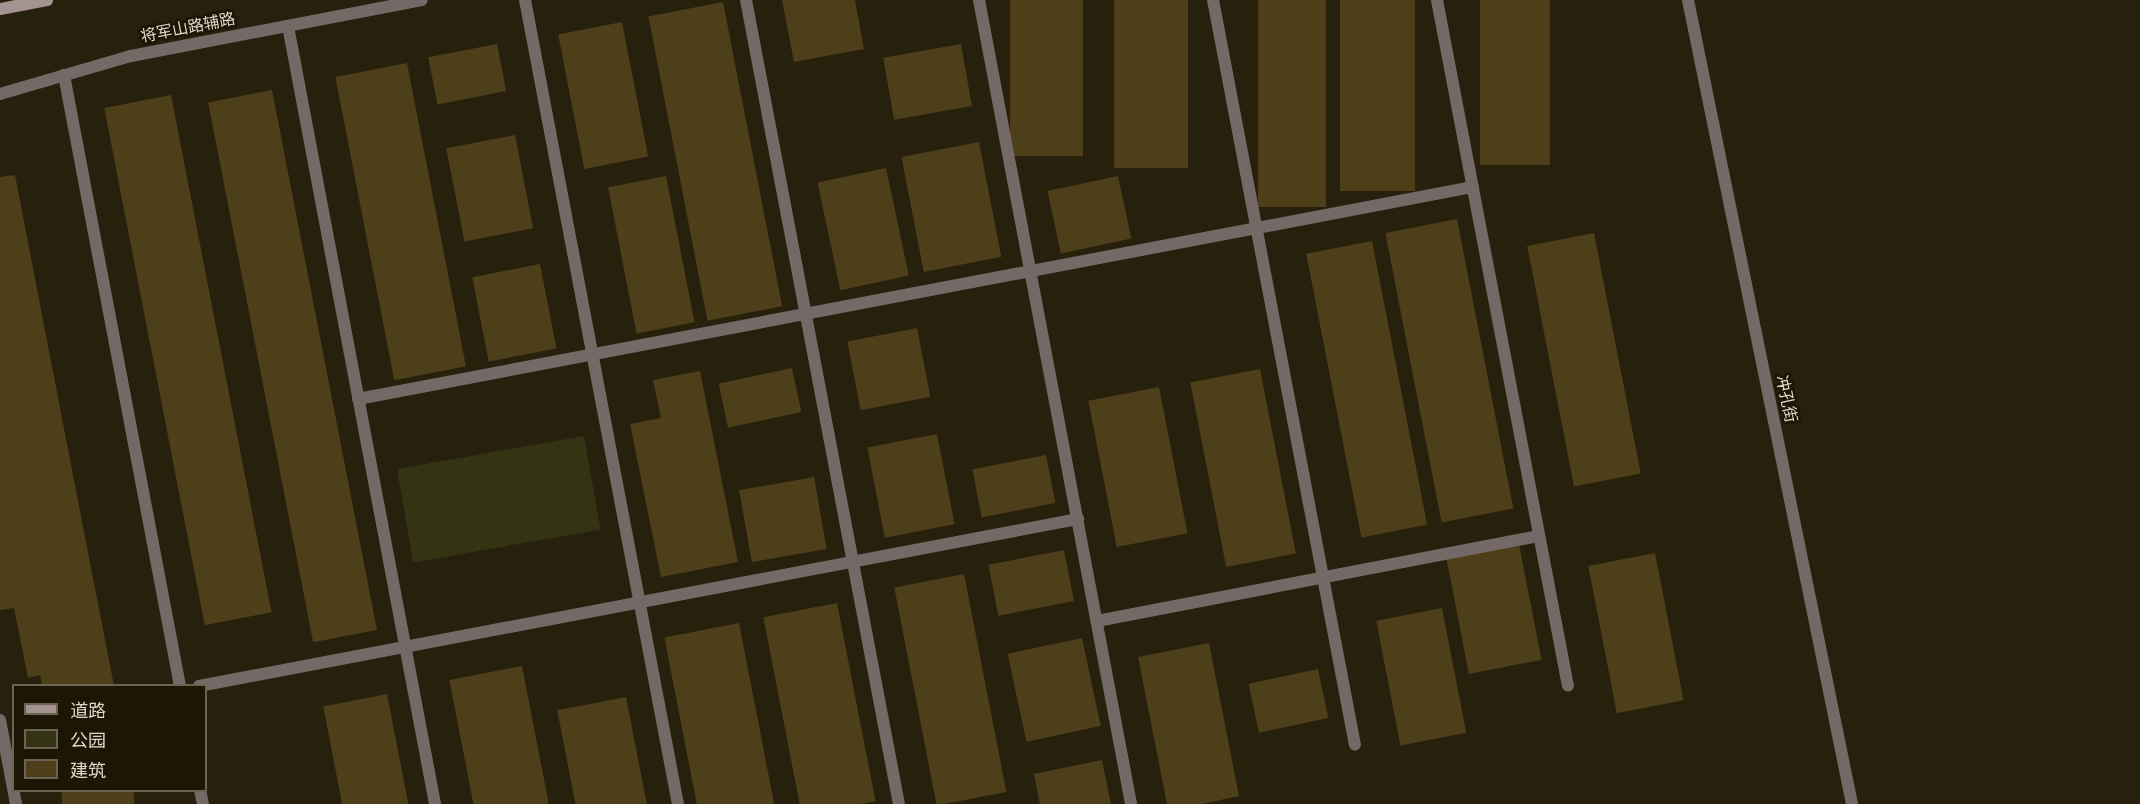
<!DOCTYPE html>
<meta charset="utf-8">
<style>
body{margin:0}
#map{position:relative;width:2140px;height:804px;overflow:hidden;background:#27200d;font-family:"Space Grotesk","Noto Sans SC",sans-serif}
div>[style]{position:absolute}
[style*='--x']{left:calc(var(--x)*1px);top:calc(var(--y)*1px);width:calc(var(--w)*1px);rotate:calc(var(--a)*1deg)}
.green>*{inset:0;background:#343414;transform-origin:0 0}
.building>*{inset:0;background:#4d3f19;transform-origin:0 0}
.lane>*{height:12px;margin:-6px;padding:0 6px;transform-origin:6px;border-radius:6px;background:#756968}
.street>*{height:12px;margin:-6px;padding:0 6px;transform-origin:6px;border-radius:6px;background:#756968}
.secondary>*{height:12px;margin:-6px;padding:0 6px;transform-origin:6px;border-radius:6px;background:#a59391}
span{translate:-50% -50%;white-space:nowrap;text-align:center;line-height:1.15;-webkit-text-stroke:5px #1d1605;paint-order:stroke}
.street-label{font-size:16px;color:#ded9cd}
.legend{position:absolute;left:12px;top:684px;width:195px;height:108px;box-sizing:border-box;background:#1d1605;border:2px solid #6a6455;margin:0;padding:8px 10px;list-style:none;font-size:18px;color:#ded9cd}
.legend li{display:flex;align-items:center;gap:12px;height:30px}
.legend b{width:30px;border:2px solid #6a6455}
</style>
<div id="map">
<div class="green">
<div style="left:584px;top:436px;width:95px;height:190px;rotate:80deg"></div>
</div>
<div class="building">
<div style="clip-path:polygon(782px 0,855px 0,864px 49px,794px 62px)"></div>
<div style="left:1010px;top:0;width:73px;height:156px"></div>
<div style="left:1114px;top:0;width:74px;height:168px"></div>
<div style="left:1258px;top:0;width:68px;height:207px"></div>
<div style="left:1340px;top:0;width:75px;height:191px"></div>
<div style="left:1480px;top:0;width:70px;height:165px"></div>
<div style="left:723px;top:2px;width:310px;height:76px;rotate:79deg"></div>
<div style="left:622px;top:22px;width:137px;height:65px;rotate:79deg"></div>
<div style="left:497px;top:44px;width:48px;height:70px;rotate:79deg"></div>
<div style="left:961px;top:44px;width:63px;height:79px;rotate:80deg"></div>
<div style="left:407px;top:63px;width:309px;height:73px;rotate:79deg"></div>
<div style="left:272px;top:90px;width:550px;height:65px;rotate:79deg"></div>
<div style="left:171px;top:95px;width:527px;height:68px;rotate:79deg"></div>
<div style="left:515px;top:135px;width:95px;height:70px;rotate:79deg"></div>
<div style="left:979px;top:142px;width:117px;height:79px;rotate:79deg"></div>
<div style="left:886px;top:168px;width:110px;height:70px;rotate:78deg"></div>
<div style="clip-path:polygon(15px 175px,79px 506px,114px 686px,42px 686px,40px 675px,28px 678px,14px 608px,0 610px,0 177px)"></div>
<div style="left:666px;top:176px;width:149px;height:59px;rotate:79deg"></div>
<div style="left:1118px;top:176px;width:64px;height:72px;rotate:78deg"></div>
<div style="left:1457px;top:219px;width:295px;height:73px;rotate:79deg"></div>
<div style="left:1594px;top:233px;width:245px;height:68px;rotate:79deg"></div>
<div style="left:1372px;top:241px;width:289px;height:67px;rotate:79deg"></div>
<div style="left:540px;top:264px;width:86px;height:69px;rotate:79deg"></div>
<div style="left:917px;top:328px;width:70px;height:71px;rotate:79deg"></div>
<div style="left:792px;top:368px;width:45px;height:75px;rotate:78deg"></div>
<div style="left:1260px;top:369px;width:188px;height:71px;rotate:79deg"></div>
<div style="clip-path:polygon(700px 371px,738px 562px,661px 577px,630px 424px,661px 418px,653px 380px)"></div>
<div style="left:1159px;top:387px;width:149px;height:72px;rotate:79deg"></div>
<div style="left:937px;top:434px;width:92px;height:71px;rotate:79deg"></div>
<div style="left:1046px;top:455px;width:49px;height:75px;rotate:79deg"></div>
<div style="left:814px;top:477px;width:73px;height:76px;rotate:80deg"></div>
<div style="left:1519px;top:544px;width:118px;height:74px;rotate:79deg"></div>
<div style="left:1064px;top:550px;width:52px;height:77px;rotate:79deg"></div>
<div style="left:1655px;top:553px;width:150px;height:68px;rotate:79deg"></div>
<div style="left:964px;top:574px;width:222px;height:71px;rotate:79deg"></div>
<div style="left:837px;top:603px;width:202px;height:75px;rotate:79deg"></div>
<div style="left:1442px;top:608px;width:127px;height:67px;rotate:79deg"></div>
<div style="left:739px;top:623px;width:185px;height:76px;rotate:79deg"></div>
<div style="left:1082px;top:638px;width:90px;height:76px;rotate:78deg"></div>
<div style="clip-path:polygon(1209px 643px,1239px 796px,1202px 804px,1167px 804px,1138px 657px)"></div>
<div style="left:522px;top:666px;width:140px;height:74px;rotate:79deg"></div>
<div style="left:1318px;top:669px;width:50px;height:71px;rotate:78deg"></div>
<div style="left:387px;top:694px;width:112px;height:65px;rotate:79deg"></div>
<div style="left:626px;top:697px;width:109px;height:70px;rotate:79deg"></div>
<div style="clip-path:polygon(1102px 760px,1111px 804px,1040px 804px,1034px 774px)"></div>
<div style="left:62px;top:790px;width:72px;height:14px"></div>
</div>
<div class="lane">
<div style="--x:525;--y:0;--w:818;--a:79.23"></div>
<div style="--x:746;--y:0;--w:818;--a:79.23"></div>
<div style="--x:979;--y:0;--w:818;--a:79.29"></div>
<div style="--x:1213;--y:0;--w:758;--a:79.21"></div>
<div style="--x:1437;--y:0;--w:698;--a:79.19"></div>
<div style="--x:288;--y:26;--w:792;--a:79.3"></div>
<div style="--x:64;--y:75;--w:622;--a:79.25"></div>
<div style="--x:358;--y:399;--w:1135;--a:-10.77"></div>
<div style="--x:1097;--y:621;--w:450;--a:-10.9"></div>
<div style="--x:199;--y:686;--w:895;--a:-10.76"></div>
<div style="--x:0;--y:720;--w:86;--a:79.2"></div>
<div style="--x:200;--y:790;--w:14;--a:78"></div>
</div>
<div class="street">
<div style="--x:1688;--y:0;--w:821;--a:78.47"></div>
<div style="--x:0;--y:94;--w:136;--a:-16.2"></div>
<div style="--x:131;--y:56;--w:296;--a:-10.9"></div>
</div>
<div class="secondary">
<div style="--x:0;--y:9;--w:48;--a:-10.8"></div>
</div>
<div class="street-label">
<span style="left:188px;top:28px;rotate:-11deg">将军山路辅路</span>
<span style="left:1786px;top:399px;rotate:78deg">冲孔街</span>
</div>
<ul class="legend">
<li><b style="height:8px;background:#a59391"></b>道路</li>
<li><b style="height:16px;background:#343414"></b>公园</li>
<li><b style="height:16px;background:#4d3f19"></b>建筑</li>
</ul>
</div>
